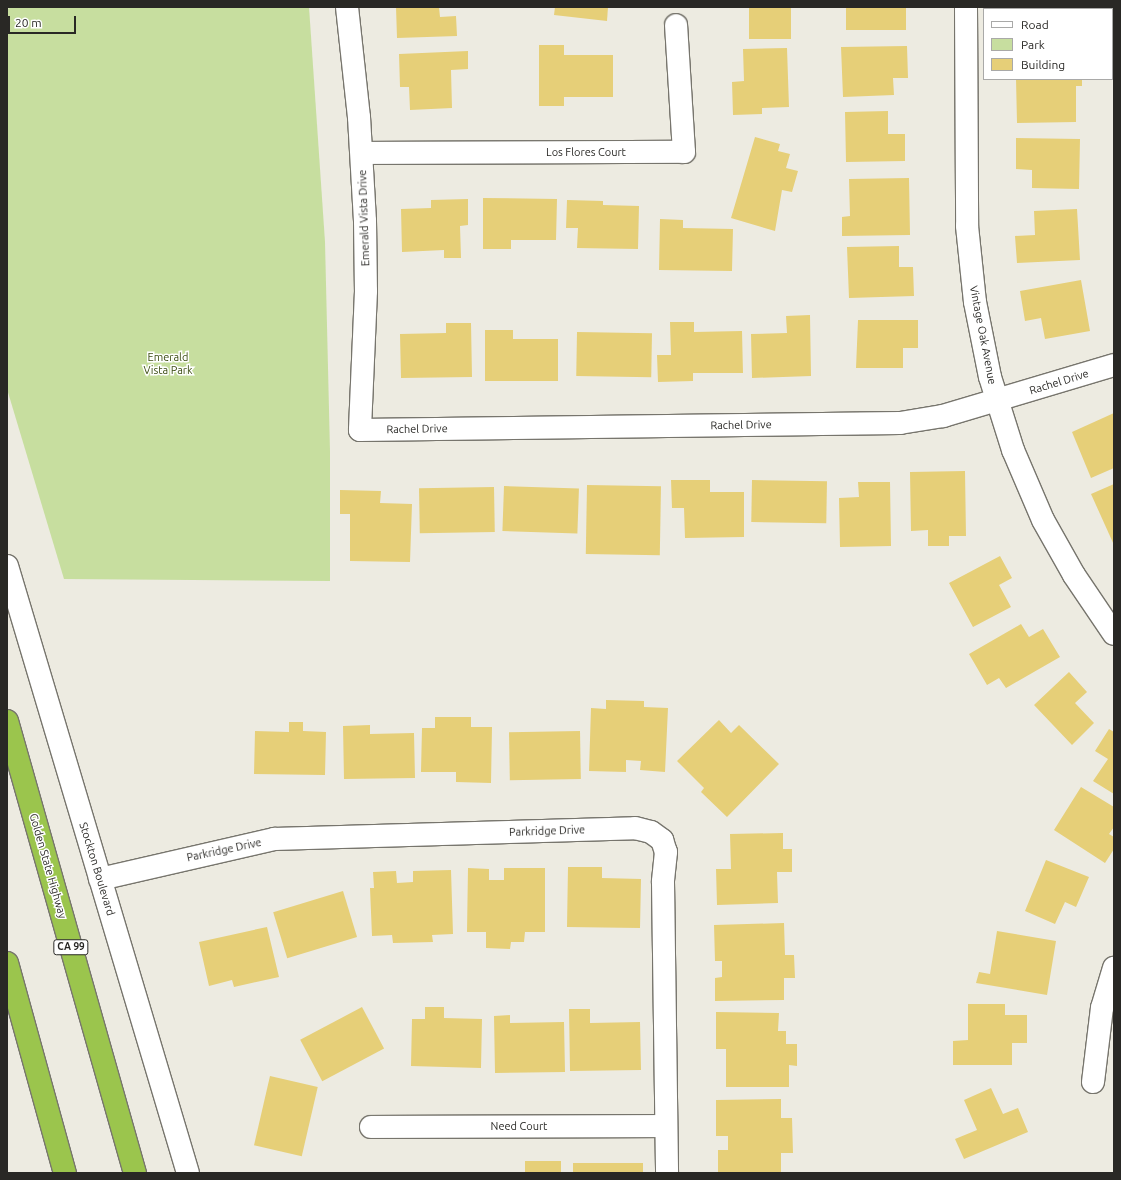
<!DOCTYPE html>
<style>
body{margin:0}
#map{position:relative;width:1121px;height:1180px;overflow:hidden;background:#edebe1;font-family:Ubuntu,sans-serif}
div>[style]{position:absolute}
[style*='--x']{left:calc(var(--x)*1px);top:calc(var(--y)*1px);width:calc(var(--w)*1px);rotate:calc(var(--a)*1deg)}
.green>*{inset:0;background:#c7de9f}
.building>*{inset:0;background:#e6cf78;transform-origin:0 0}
.roads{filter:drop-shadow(1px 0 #77756d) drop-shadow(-1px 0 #77756d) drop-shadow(0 1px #77756d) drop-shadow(0 -1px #77756d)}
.minor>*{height:22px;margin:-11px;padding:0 11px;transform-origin:11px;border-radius:11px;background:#fff}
.tertiary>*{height:22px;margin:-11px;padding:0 11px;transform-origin:11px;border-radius:11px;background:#fff}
.motorway>*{height:22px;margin:-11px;padding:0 11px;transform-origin:11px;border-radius:11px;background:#9bc54d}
span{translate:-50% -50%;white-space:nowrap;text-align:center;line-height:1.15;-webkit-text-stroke:3px #fff;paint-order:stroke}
.shield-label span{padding:1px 3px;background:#fff;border:1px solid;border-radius:3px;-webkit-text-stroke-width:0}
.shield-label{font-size:10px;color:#292825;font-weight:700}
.street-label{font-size:11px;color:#292825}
.park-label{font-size:11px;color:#3b4c12}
.frame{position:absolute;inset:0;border:8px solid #292825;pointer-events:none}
.legend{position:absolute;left:983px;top:8px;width:130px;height:72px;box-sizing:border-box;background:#fff;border:1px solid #a9a9a8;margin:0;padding:5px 7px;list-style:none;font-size:12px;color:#292825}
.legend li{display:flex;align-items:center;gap:8px;height:20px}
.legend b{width:20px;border:1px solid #a9a9a8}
.scale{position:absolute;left:8px;top:16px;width:68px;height:18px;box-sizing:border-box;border:2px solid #292825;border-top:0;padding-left:5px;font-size:12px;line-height:14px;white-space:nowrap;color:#292825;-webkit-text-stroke:3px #fff;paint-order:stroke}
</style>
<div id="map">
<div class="green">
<div style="clip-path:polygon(13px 7px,309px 7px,325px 242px,330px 451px,330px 581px,64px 579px,7px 389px,7px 9px)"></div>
</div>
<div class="building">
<div style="clip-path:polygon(396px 7px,439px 7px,440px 17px,456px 16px,457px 36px,397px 38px)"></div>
<div style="clip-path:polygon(555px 7px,608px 7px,607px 21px,554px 15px)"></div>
<div style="left:749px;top:7px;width:42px;height:32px"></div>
<div style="left:846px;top:7px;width:60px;height:23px"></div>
<div style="clip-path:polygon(1015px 7px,1070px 7px,1015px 9px)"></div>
<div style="clip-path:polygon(539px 45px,564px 45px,564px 55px,613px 55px,613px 97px,564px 97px,564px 106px,539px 106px)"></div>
<div style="clip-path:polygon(907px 46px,908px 78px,893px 78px,894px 95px,843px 97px,841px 47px)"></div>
<div style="clip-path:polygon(787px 48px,789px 107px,762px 108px,762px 114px,733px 115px,732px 82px,744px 81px,743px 49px)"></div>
<div style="clip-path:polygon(468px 51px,468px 69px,451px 70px,452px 108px,410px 110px,409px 87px,400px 87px,399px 54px)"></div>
<div style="clip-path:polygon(1016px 79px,1082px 79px,1082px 86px,1076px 86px,1076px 122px,1017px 123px)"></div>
<div style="clip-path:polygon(888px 111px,888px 134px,905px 134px,905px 161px,846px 162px,845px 112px)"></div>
<div style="clip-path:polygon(755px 137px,780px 144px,778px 151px,790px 154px,786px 168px,798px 171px,792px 192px,782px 190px,775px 231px,731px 218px)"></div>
<div style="clip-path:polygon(1016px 138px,1080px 139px,1079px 189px,1032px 188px,1032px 170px,1016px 169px)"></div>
<div style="clip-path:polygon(909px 178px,910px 235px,842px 236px,842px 217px,850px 216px,849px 179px)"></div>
<div style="clip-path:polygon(483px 198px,557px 199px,556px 240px,511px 240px,511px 249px,483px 249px)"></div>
<div style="clip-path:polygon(468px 199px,468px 225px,460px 226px,461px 258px,444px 258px,444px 250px,402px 252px,401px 209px,431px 208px,431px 200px)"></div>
<div style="clip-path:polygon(567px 200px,603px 201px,603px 205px,639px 206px,638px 249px,577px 248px,578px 228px,566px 228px)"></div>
<div style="clip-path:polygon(1077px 209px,1080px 260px,1017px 263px,1015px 236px,1035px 235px,1034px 211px)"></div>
<div style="clip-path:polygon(660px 219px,683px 220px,683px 228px,733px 229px,732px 271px,659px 270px)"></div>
<div style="clip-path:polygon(899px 246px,899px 267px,913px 267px,914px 296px,849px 298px,847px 247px)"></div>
<div style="clip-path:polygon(1081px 280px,1090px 331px,1045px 339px,1041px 318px,1025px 321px,1020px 291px)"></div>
<div style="clip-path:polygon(810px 315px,811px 376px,752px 378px,751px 334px,787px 333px,786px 316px)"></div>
<div style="clip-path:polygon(858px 320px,918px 320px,918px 348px,903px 348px,903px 368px,856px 368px)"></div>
<div style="clip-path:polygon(670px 322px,694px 322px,694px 332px,742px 331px,743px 373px,693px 373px,693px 381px,658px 382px,657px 355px,671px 355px)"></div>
<div style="clip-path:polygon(446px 323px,471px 323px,472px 377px,401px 378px,400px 334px,446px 333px)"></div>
<div style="clip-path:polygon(485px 330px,513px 330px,513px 339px,558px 339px,558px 381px,485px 381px)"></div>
<div style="left:577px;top:332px;width:75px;height:44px;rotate:1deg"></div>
<div style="clip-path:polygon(1114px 413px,1114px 468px,1091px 478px,1072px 432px)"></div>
<div style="clip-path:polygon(965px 471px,966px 536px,949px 536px,949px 546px,928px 546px,928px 530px,911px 531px,910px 472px)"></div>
<div style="clip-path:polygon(671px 480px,710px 480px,710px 492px,744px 492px,744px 537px,685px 538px,684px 508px,672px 508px)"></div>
<div style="left:752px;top:480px;width:75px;height:42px;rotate:1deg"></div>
<div style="clip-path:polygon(858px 482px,890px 482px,891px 546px,840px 547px,839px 498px,859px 497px)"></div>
<div style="clip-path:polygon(1114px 484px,1114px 545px,1091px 494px)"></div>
<div style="left:587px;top:485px;width:74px;height:69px;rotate:1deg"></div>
<div style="left:504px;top:486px;width:75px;height:45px;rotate:2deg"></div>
<div style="left:494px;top:487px;width:45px;height:75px;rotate:89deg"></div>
<div style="clip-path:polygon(340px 490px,381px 491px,380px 503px,412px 504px,410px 562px,350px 561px,350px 514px,340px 514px)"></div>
<div style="clip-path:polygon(1000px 556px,1012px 578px,999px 585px,1011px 607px,973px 627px,949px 583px)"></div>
<div style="clip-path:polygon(1021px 624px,1029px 637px,1043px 629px,1060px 657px,1006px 688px,999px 678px,987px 685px,969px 654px)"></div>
<div style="clip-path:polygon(1069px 672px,1087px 692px,1075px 703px,1094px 723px,1072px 745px,1034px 705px)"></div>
<div style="clip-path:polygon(606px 700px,644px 701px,644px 707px,668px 708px,665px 772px,640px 770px,641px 761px,626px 760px,626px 772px,589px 771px,591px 708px,606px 709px)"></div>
<div style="clip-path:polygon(435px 717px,471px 717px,471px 727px,492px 727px,491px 783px,456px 782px,456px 772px,421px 772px,422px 728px,435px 728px)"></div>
<div style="clip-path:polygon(719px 720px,731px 733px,739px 725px,779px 764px,727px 817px,701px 792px,704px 788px,677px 761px)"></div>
<div style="clip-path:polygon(289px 722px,303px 722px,303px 731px,326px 732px,325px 775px,254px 774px,255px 731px,289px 732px)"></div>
<div style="clip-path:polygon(370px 725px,370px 734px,414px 733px,415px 778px,344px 779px,343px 726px)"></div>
<div style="clip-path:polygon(1109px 729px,1114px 732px,1114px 794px,1093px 781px,1108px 759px,1095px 751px)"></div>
<div style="left:580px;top:731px;width:48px;height:71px;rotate:89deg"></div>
<div style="clip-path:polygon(1081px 787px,1114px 807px,1114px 827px,1109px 834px,1114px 837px,1114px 849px,1105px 863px,1054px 830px)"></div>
<div style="clip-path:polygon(783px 833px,783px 849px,792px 849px,792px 872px,777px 872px,778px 903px,717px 905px,716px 869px,731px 869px,730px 834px)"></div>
<div style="clip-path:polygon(1046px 860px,1089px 877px,1076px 907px,1065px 902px,1055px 924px,1025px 911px)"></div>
<div style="clip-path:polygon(568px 867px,602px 867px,602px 878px,641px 879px,640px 928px,567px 927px)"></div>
<div style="clip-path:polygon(468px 868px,489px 869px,489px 880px,504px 880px,504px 868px,545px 868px,545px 932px,525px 932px,524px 942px,511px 942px,510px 949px,486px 948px,486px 932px,467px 932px)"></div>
<div style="clip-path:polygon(451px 870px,453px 934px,432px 935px,433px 942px,393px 943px,392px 935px,372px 936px,370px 888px,374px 888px,373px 872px,396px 871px,397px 883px,413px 882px,413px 871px)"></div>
<div style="left:343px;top:891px;width:48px;height:73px;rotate:73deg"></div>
<div style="clip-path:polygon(784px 923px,785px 955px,794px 955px,795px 978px,784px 978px,784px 1000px,715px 1001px,715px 978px,722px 977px,722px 961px,715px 961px,714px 925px)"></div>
<div style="clip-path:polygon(267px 927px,279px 977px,234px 987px,232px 980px,209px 986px,199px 942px)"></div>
<div style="clip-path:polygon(997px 931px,1056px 941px,1047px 995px,976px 983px,979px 972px,990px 974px)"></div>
<div style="clip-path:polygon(968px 1004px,1005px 1004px,1005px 1015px,1027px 1015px,1027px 1043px,1012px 1043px,1012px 1065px,953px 1065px,953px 1041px,968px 1040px)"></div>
<div style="left:362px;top:1007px;width:47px;height:70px;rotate:62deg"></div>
<div style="clip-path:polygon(425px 1007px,444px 1007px,444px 1018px,482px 1019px,481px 1068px,411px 1066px,412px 1019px,425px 1019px)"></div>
<div style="clip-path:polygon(569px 1009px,590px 1009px,590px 1023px,640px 1022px,641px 1070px,570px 1071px)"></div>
<div style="clip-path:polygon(716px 1012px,779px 1013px,778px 1031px,786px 1031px,786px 1044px,797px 1044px,797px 1066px,789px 1065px,789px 1087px,726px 1087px,726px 1049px,716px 1049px)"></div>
<div style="clip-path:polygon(510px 1015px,510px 1023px,564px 1022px,565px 1072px,495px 1073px,494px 1016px)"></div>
<div style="left:270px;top:1076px;width:49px;height:71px;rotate:13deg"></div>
<div style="clip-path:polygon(991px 1088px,1003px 1114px,1018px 1108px,1028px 1132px,964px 1159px,955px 1139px,977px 1130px,964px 1100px)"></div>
<div style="clip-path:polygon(781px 1099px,781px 1118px,792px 1118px,793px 1153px,781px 1153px,781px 1173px,718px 1173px,718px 1150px,728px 1150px,728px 1136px,716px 1136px,716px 1100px)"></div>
<div style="left:525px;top:1161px;width:36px;height:12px"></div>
<div style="left:573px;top:1163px;width:70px;height:10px"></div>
</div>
<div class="roads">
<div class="minor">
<div style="--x:347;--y:7;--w:111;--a:83.8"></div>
<div style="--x:359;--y:117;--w:104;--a:86.7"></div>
<div style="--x:365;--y:221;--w:70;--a:89.2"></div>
<div style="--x:366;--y:291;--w:139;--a:92.5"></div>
<div style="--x:360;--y:430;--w:540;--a:-0.74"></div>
<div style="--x:900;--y:423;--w:44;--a:-9.2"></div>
<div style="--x:943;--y:416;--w:178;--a:-16.6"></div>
<div style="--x:966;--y:7;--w:219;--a:89.7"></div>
<div style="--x:967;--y:226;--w:76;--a:84"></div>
<div style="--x:975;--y:302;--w:76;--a:78.7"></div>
<div style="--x:990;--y:377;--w:77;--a:72.5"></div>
<div style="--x:1013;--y:450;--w:76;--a:66.8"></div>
<div style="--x:1043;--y:520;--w:63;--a:60.6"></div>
<div style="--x:1074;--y:575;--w:71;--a:55.9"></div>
<div style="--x:362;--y:153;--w:322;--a:-0.2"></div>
<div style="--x:684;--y:152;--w:127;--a:-93.6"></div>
<div style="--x:100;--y:879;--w:179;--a:-12.9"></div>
<div style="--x:274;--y:839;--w:361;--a:-1.7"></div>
<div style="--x:635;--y:828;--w:16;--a:14"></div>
<div style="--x:651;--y:832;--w:14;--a:36"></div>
<div style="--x:662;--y:840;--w:13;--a:72"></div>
<div style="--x:666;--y:852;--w:30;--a:96"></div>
<div style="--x:663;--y:882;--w:291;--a:89.2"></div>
<div style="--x:1093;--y:1082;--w:75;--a:-83.1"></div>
<div style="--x:1102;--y:1008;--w:42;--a:-73.3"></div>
<div style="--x:371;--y:1127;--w:295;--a:-0.2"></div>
</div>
<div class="tertiary">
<div style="--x:7;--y:566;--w:633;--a:73.4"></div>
</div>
<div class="motorway">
<div style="--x:7;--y:721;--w:470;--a:74.2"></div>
<div style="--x:7;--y:963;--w:218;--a:74.6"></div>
</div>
</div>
<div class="shield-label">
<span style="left:71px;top:947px">CA 99</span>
</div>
<div class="street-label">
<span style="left:586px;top:152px">Los Flores Court</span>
<span style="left:364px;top:218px;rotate:-92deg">Emerald Vista Drive</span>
<span style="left:983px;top:335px;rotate:79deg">Vintage Oak Avenue</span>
<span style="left:1059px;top:382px;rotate:-17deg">Rachel Drive</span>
<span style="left:741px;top:425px;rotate:-1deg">Rachel Drive</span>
<span style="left:417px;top:429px;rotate:-1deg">Rachel Drive</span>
<span style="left:547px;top:831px;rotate:-2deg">Parkridge Drive</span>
<span style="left:224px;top:850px;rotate:-12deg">Parkridge Drive</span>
<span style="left:48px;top:866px;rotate:74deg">Golden State Highway</span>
<span style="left:97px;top:869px;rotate:73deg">Stockton Boulevard</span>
<span style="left:519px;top:1126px">Need Court</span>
</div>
<div class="park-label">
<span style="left:168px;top:364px">Emerald<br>Vista Park</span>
</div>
<div class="frame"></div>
<ul class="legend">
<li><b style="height:5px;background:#fff"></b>Road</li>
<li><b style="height:11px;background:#c7de9f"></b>Park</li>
<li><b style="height:11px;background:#e6cf78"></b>Building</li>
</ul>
<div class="scale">20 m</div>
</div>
